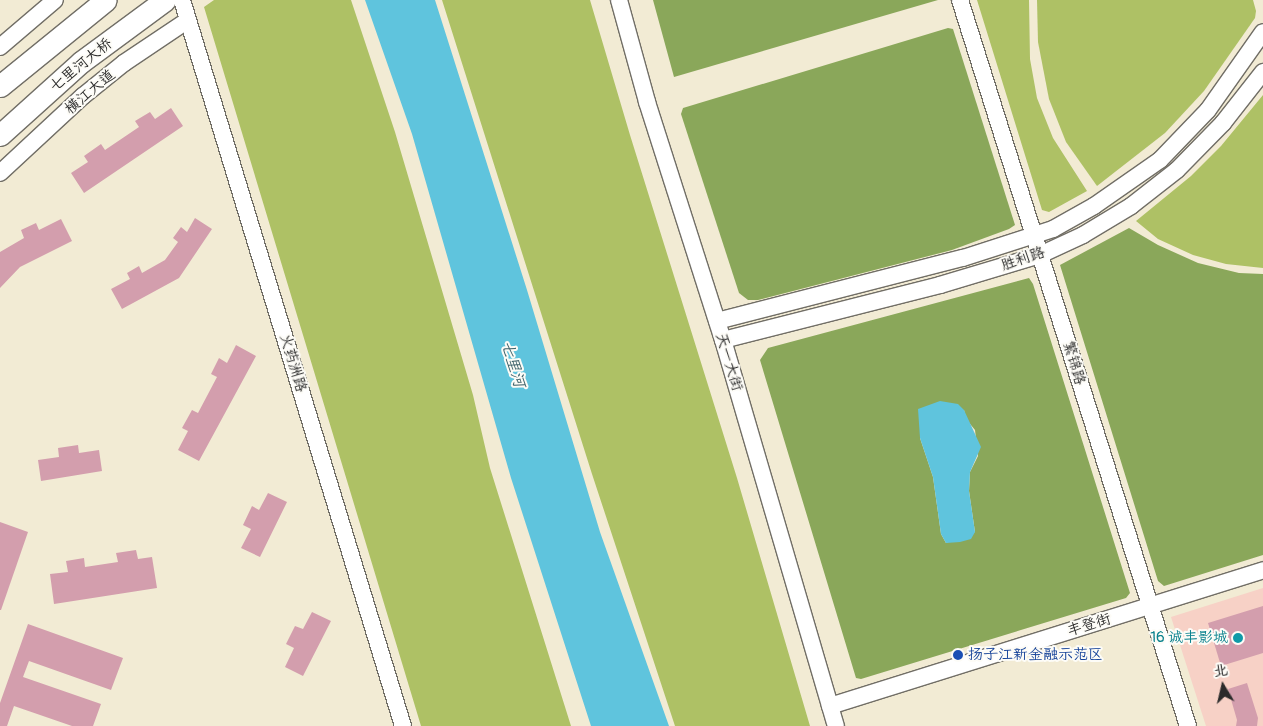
<!DOCTYPE html>
<meta charset="utf-8">
<style>
body{margin:0}
#map{position:relative;width:1263px;height:726px;overflow:hidden;background:#f2ebd4;font-family:Pangolin,"LXGW WenKai TC",sans-serif}
div>[style]{position:absolute}
[style*='--x']{left:calc(var(--x)*1px);top:calc(var(--y)*1px);width:calc(var(--w)*1px);rotate:calc(var(--a)*1deg)}
.built>*{inset:0;background:#f7d1c6}
.green>*{inset:0;background:#aec165}
.forest>*{inset:0;background:#8aa75a}
.water>*{inset:0;background:#5fc4dd}
.building>*{inset:0;background:#d39ead}
.roads{filter:drop-shadow(1px 0 #716e66) drop-shadow(-1px 0 #716e66) drop-shadow(0 1px #716e66) drop-shadow(0 -1px #716e66)}
.secondary>*{height:16px;margin:-8px;padding:0 8px;transform-origin:8px;border-radius:8px;background:#fff}
.highway>*{height:21px;margin:-10.5px;padding:0 10.5px;transform-origin:10.5px;border-radius:10.5px;background:#fff}
.dots>*{width:14px;height:14px;translate:-50% -50%;box-sizing:border-box;border:2px solid #fdfcf7;border-radius:50%}
span{translate:-50% -50%;white-space:nowrap;text-align:center;line-height:1.15;-webkit-text-stroke:4px #fdfcf7;paint-order:stroke}
.street-label{font-size:15px;color:#2b2b2b}
.culture-label{font-size:15px;color:#0d838f}
.right{translate:-100% -50%;text-align:right}
.transit-label{font-size:15px;color:#164399}
.left{translate:0 -50%;text-align:left}
.water-label{font-size:16px;color:#3d6169;font-style:italic}
.north{position:absolute;left:1198px;top:661px;width:50px;height:50px;-webkit-text-stroke:4px #fdfcf7;paint-order:stroke;rotate:351deg;font-size:14px;font-weight:700;line-height:20px;text-align:center;color:#2b2b2b}
.north::after{content:'';display:block;margin:auto;width:18px;height:22px;background:#2b2b2b;clip-path:polygon(50% 0,100% 100%,50% 72%,0 100%)}
</style>
<div id="map">
<div class="built">
<div style="clip-path:polygon(1263px 588px,1263px 726px,1206px 726px,1171px 617px)"></div>
</div>
<div class="green">
<div style="clip-path:polygon(214px 0,351px 0,395px 132px,473px 395px,490px 468px,571px 726px,421px 726px,204px 7px)"></div>
<div style="clip-path:polygon(442px 0,590px 0,630px 135px,737px 478px,810px 726px,675px 726px,592px 474px)"></div>
<div style="clip-path:polygon(977px 0,1029px 0,1030px 59px,1037px 98px,1053px 138px,1087px 191px,1049px 212px,1042px 210px)"></div>
<div style="clip-path:polygon(1037px 0,1253px 0,1256px 11px,1255px 18px,1204px 91px,1165px 133px,1097px 186px,1066px 142px,1049px 99px,1038px 42px)"></div>
<div style="clip-path:polygon(1263px 95px,1263px 268px,1226px 264px,1193px 255px,1158px 239px,1136px 221px,1191px 176px,1221px 146px)"></div>
</div>
<div class="forest">
<div style="clip-path:polygon(653px 0,938px 0,674px 77px)"></div>
<div style="clip-path:polygon(948px 28px,953px 29px,1015px 225px,1009px 229px,952px 250px,758px 300px,748px 300px,739px 293px,681px 114px,683px 108px)"></div>
<div style="clip-path:polygon(1129px 228px,1158px 245px,1198px 263px,1239px 273px,1263px 274px,1263px 555px,1164px 586px,1158px 581px,1060px 265px)"></div>
<div style="clip-path:polygon(evenodd,1029px 278px,1033px 284px,1130px 593px,1126px 598px,861px 679px,856px 678px,760px 360px,768px 348px,1029px 278px,964px 410px,966px 419px,975px 430px,978px 456px,970px 472px,969px 491px,975px 532px,946px 543px,941px 534px,933px 477px,920px 438px,964px 410px)"></div>
</div>
<div class="water">
<div style="clip-path:polygon(365px 0,435px 0,527px 290px,600px 532px,669px 726px,591px 726px,511px 478px,412px 134px)"></div>
<div style="clip-path:polygon(940px 401px,958px 404px,964px 410px,981px 447px,970px 472px,969px 491px,975px 532px,971px 539px,960px 542px,946px 543px,941px 534px,933px 477px,920px 438px,918px 409px)"></div>
</div>
<div class="building">
<div style="clip-path:polygon(171px 108px,183px 126px,84px 193px,71px 173px,88px 162px,84px 156px,101px 144px,105px 150px,139px 127px,135px 121px,150px 112px,155px 119px)"></div>
<div style="clip-path:polygon(195px 218px,212px 229px,179px 278px,122px 309px,111px 289px,130px 279px,127px 273px,139px 266px,142px 273px,165px 260px,178px 242px,173px 238px,181px 227px,187px 232px)"></div>
<div style="clip-path:polygon(61px 219px,72px 241px,20px 267px,0 288px,0 252px,24px 238px,21px 230px,36px 223px,39px 230px)"></div>
<div style="clip-path:polygon(236px 345px,256px 356px,199px 461px,178px 450px,188px 431px,182px 428px,192px 410px,198px 413px,217px 377px,211px 374px,219px 358px,227px 363px)"></div>
<div style="clip-path:polygon(78px 445px,79px 453px,99px 450px,102px 471px,41px 481px,38px 460px,59px 457px,58px 448px)"></div>
<div style="clip-path:polygon(268px 493px,287px 502px,260px 557px,241px 548px,251px 529px,243px 525px,252px 506px,259px 510px)"></div>
<div style="clip-path:polygon(0 522px,28px 532px,1px 610px,0 610px)"></div>
<div style="clip-path:polygon(136px 550px,138px 559px,152px 557px,157px 588px,54px 604px,50px 574px,68px 572px,66px 561px,84px 558px,85px 567px,118px 562px,116px 553px)"></div>
<div style="clip-path:polygon(1263px 606px,1263px 653px,1221px 666px,1208px 623px)"></div>
<div style="clip-path:polygon(312px 612px,331px 621px,303px 676px,285px 667px,294px 648px,286px 644px,295px 626px,303px 629px)"></div>
<div style="clip-path:polygon(28px 624px,123px 658px,111px 690px,29px 661px,23px 677px,101px 704px,93px 726px,72px 726px,14px 706px,7px 726px,0 726px,0 703px)"></div>
<div style="clip-path:polygon(1247px 683px,1258px 718px,1257px 726px,1236px 726px,1237px 720px,1228px 689px)"></div>
</div>
<div class="roads">
<div class="secondary">
<div style="--x:182;--y:0;--w:759;--a:73.07"></div>
<div style="--x:619;--y:0;--w:106;--a:74.6"></div>
<div style="--x:647;--y:102;--w:250;--a:72.3"></div>
<div style="--x:723;--y:340;--w:402;--a:73.7"></div>
<div style="--x:960;--y:0;--w:761;--a:72.57"></div>
<div style="--x:0;--y:47;--w:72;--a:-40.5"></div>
<div style="--x:0;--y:173;--w:113;--a:-42.9"></div>
<div style="--x:83;--y:96;--w:53;--a:-38.8"></div>
<div style="--x:124;--y:63;--w:77;--a:-33.9"></div>
<div style="--x:717;--y:321;--w:254;--a:-14.4"></div>
<div style="--x:963;--y:258;--w:95;--a:-17.9"></div>
<div style="--x:1053;--y:229;--w:47;--a:-29.3"></div>
<div style="--x:1094;--y:206;--w:80;--a:-34.9"></div>
<div style="--x:1160;--y:160;--w:69;--a:-46.2"></div>
<div style="--x:1208;--y:110;--w:95;--a:-54.8"></div>
<div style="--x:723;--y:340;--w:224;--a:-14.2"></div>
<div style="--x:940;--y:285;--w:104;--a:-16.7"></div>
<div style="--x:1040;--y:255;--w:47;--a:-24.9"></div>
<div style="--x:1083;--y:235;--w:56;--a:-31.1"></div>
<div style="--x:1131;--y:206;--w:58;--a:-38"></div>
<div style="--x:1177;--y:170;--w:66;--a:-45.6"></div>
<div style="--x:1223;--y:123;--w:65;--a:-51.9"></div>
<div style="--x:830;--y:706;--w:454;--a:-17.4"></div>
</div>
<div class="highway">
<div style="--x:0;--y:86;--w:136;--a:-39.1"></div>
<div style="--x:0;--y:135;--w:109;--a:-42"></div>
<div style="--x:81;--y:62;--w:104;--a:-36.4"></div>
</div>
</div>
<div class="dots">
<div style="left:1238px;top:638px;background:#0f9aa8"></div>
<div style="left:958px;top:655px;background:#1a4fb4"></div>
</div>
<div class="street-label">
<span style="left:81px;top:65px;rotate:-39deg">七里河大桥</span>
<span style="left:90px;top:92px;rotate:-40deg">横江大道</span>
<span style="left:1023px;top:259px;rotate:-19deg">胜利路</span>
<span style="left:729px;top:362px;rotate:73deg">天一大街</span>
<span style="left:293px;top:363px;rotate:73deg">火药洲路</span>
<span style="left:1074px;top:363px;rotate:73deg">繁锦路</span>
<span style="left:1089px;top:625px;rotate:-17deg">丰登街</span>
</div>
<div class="culture-label">
<span class="right" style="left:1228px;top:638px">16 诚丰影城</span>
</div>
<div class="transit-label">
<span class="left" style="left:968px;top:655px">扬子江新金融示范区</span>
</div>
<div class="water-label">
<span style="left:513px;top:364px;rotate:73deg">七里河</span>
</div>
<div class="north">北</div>
</div>
